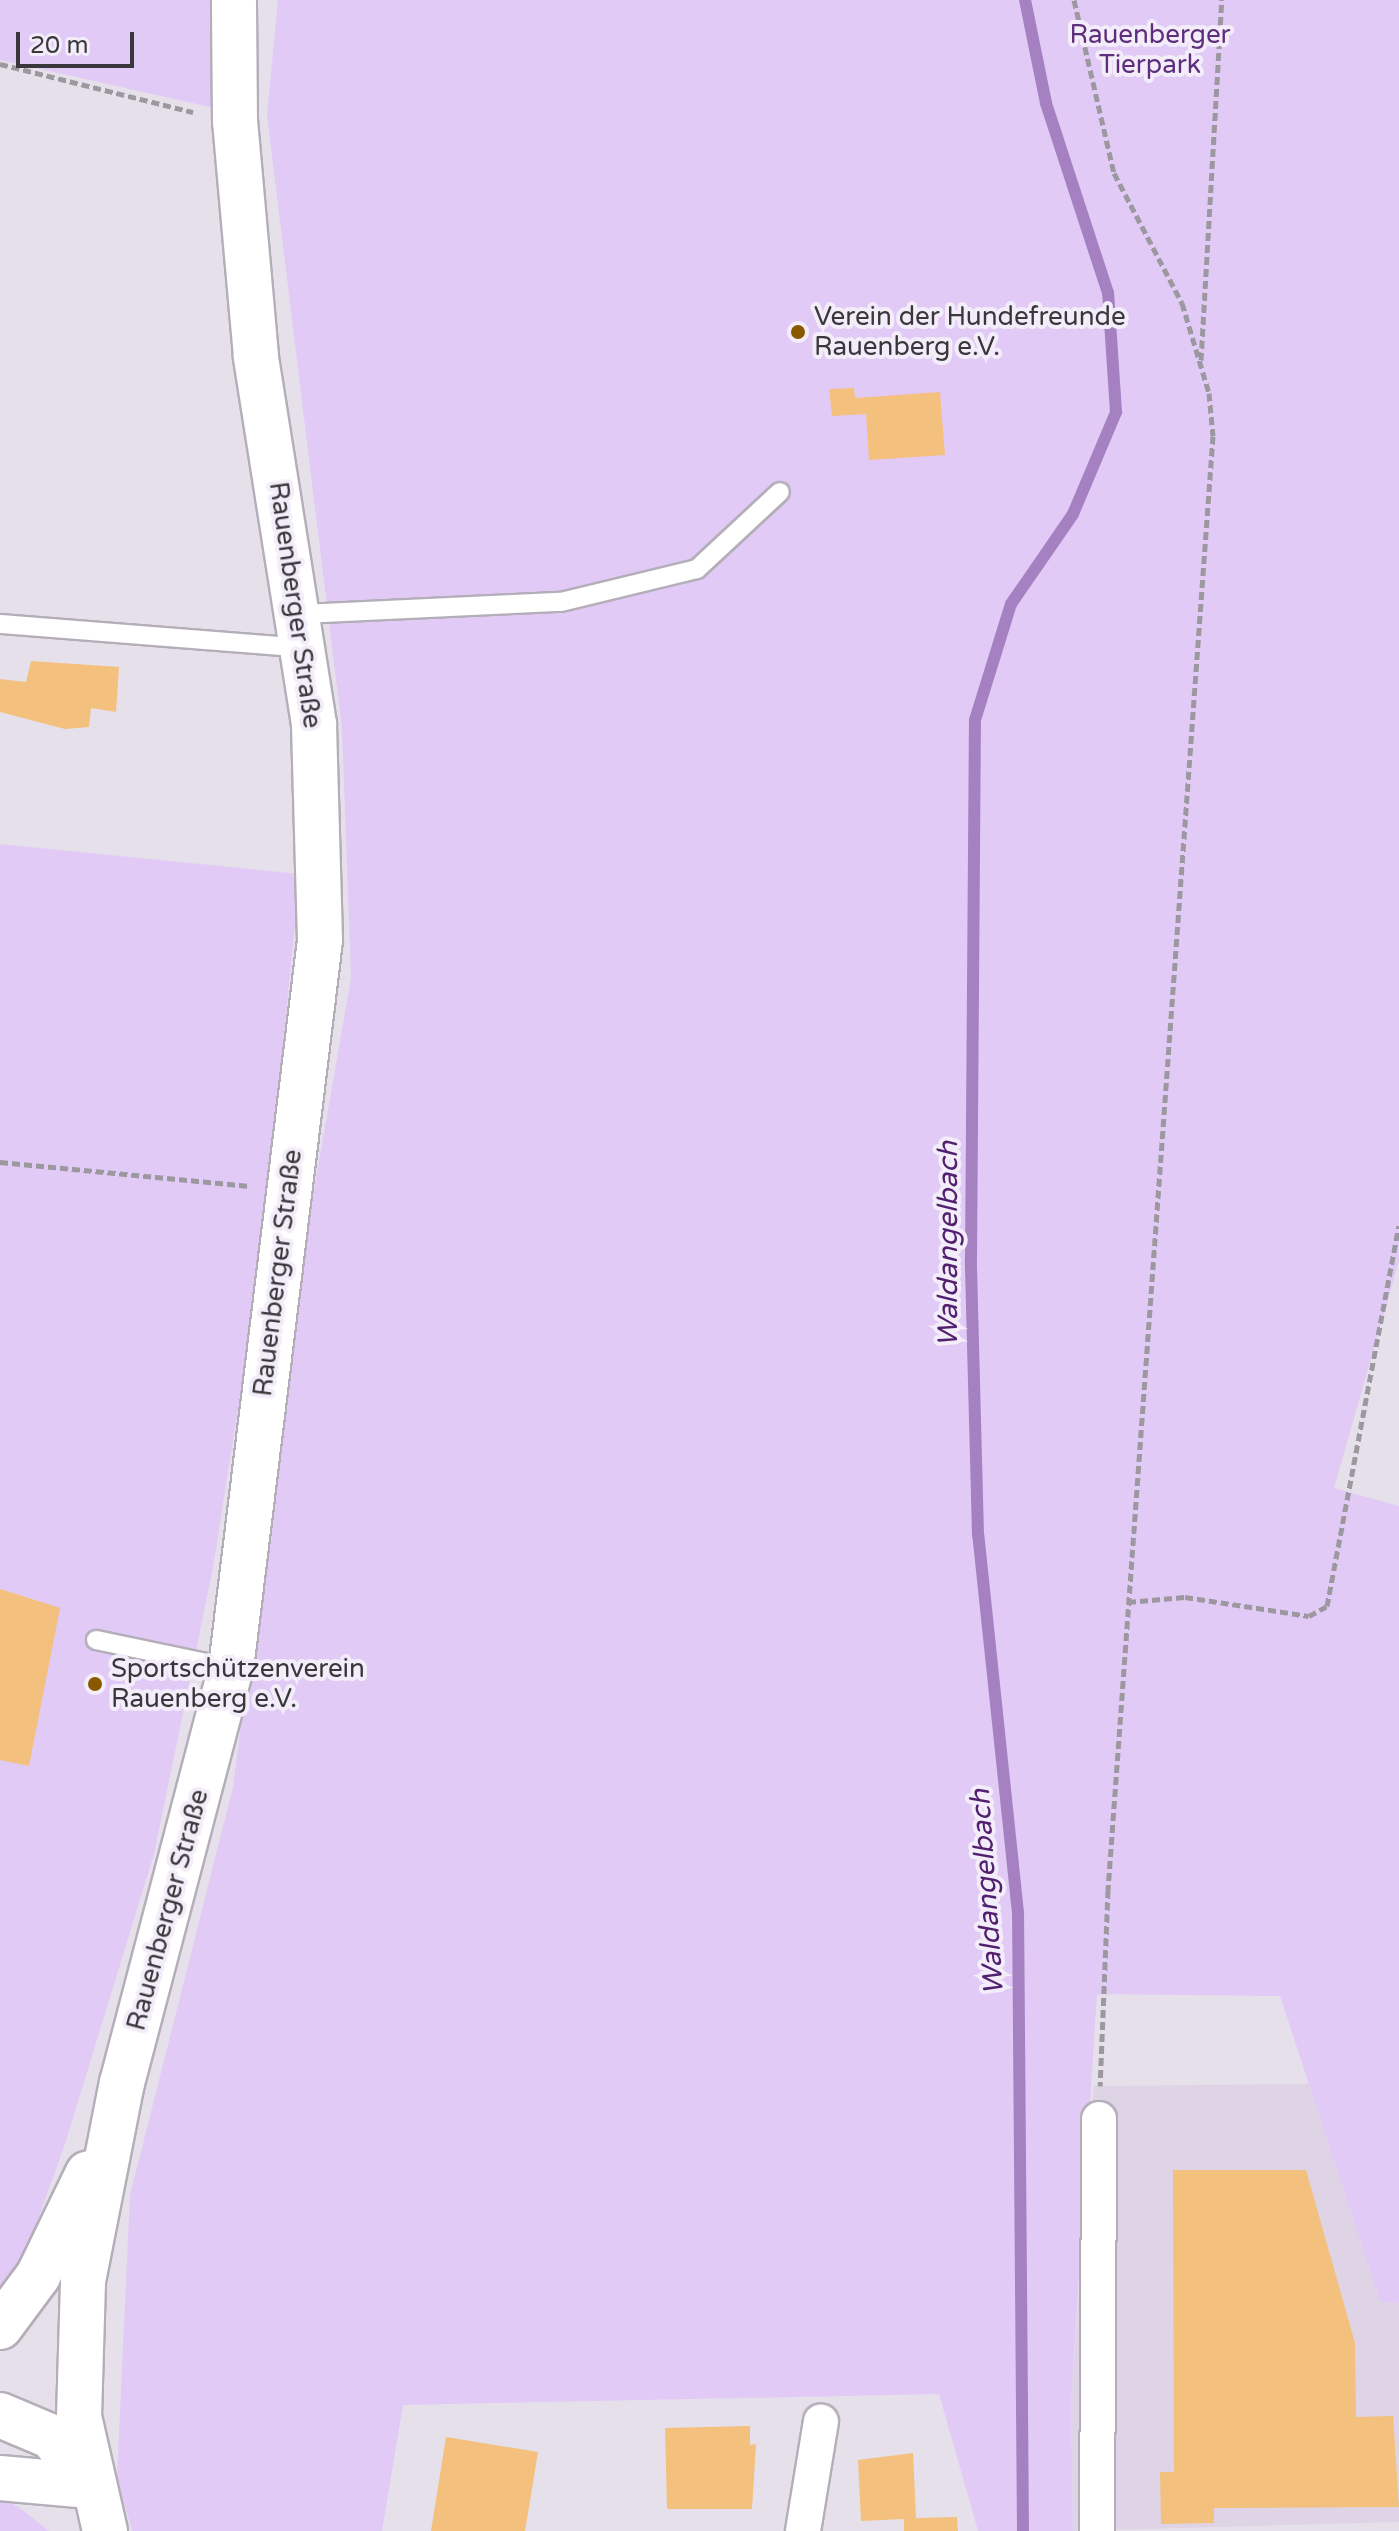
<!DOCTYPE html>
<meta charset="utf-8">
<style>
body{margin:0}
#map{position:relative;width:1399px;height:2531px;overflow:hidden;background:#e6e0eb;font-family:"Varela Round",sans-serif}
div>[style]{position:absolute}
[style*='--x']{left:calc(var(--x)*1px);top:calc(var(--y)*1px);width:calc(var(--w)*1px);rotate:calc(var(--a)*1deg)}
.built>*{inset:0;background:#ded4e6}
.green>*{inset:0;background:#e2caf6}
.stream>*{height:12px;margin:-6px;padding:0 6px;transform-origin:6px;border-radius:6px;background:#a581c2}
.building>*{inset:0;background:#f3c07d}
.path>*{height:5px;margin-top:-2.5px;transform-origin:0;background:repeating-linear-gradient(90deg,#9c98a0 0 8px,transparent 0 12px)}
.roads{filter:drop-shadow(2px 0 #b4aeb9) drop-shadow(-2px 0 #b4aeb9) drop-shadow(0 2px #b4aeb9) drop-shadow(0 -2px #b4aeb9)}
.service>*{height:18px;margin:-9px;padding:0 9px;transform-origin:9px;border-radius:9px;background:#fff}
.minor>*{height:34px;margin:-17px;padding:0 17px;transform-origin:17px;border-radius:17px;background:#fff}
.tertiary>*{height:44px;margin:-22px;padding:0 22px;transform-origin:22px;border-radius:22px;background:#fff}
.dots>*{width:22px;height:22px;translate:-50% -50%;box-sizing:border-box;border:4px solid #f3edf9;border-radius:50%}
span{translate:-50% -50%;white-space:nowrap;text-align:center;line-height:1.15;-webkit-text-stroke:8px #f3edf9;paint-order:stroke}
.park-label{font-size:26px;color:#5e2e7d}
.poi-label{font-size:26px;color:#39373b}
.left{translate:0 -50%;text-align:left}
.street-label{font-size:26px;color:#39373b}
.water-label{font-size:28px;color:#51206f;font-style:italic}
.scale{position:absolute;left:16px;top:32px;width:118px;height:36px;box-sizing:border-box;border:4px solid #39373b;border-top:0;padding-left:10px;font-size:24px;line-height:28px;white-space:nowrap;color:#39373b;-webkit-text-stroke:6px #f3edf9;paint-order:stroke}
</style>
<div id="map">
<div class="built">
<div style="clip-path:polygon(1309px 2084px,1380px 2302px,1399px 2303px,1399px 2522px,1073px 2531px,1071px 2402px,1094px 2086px)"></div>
</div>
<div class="green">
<div style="clip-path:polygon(0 0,216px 0,219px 109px,0 60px)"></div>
<div style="clip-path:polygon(278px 0,1399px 0,1399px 1261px,1334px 1488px,1399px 1506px,1399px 2303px,1380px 2302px,1280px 1996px,1097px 1994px,1071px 2402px,1073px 2531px,978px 2531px,939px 2394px,403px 2405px,382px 2531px,132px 2531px,117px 2477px,130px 2195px,233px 1787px,299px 1276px,351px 978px,342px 729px,267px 115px)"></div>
<div style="clip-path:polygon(0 844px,300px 874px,262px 1256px,213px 1568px,154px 1854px,66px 2141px,20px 2270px,0 2292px)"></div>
<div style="clip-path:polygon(0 2497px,20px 2508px,49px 2531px,0 2531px)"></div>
</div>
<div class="stream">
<div style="--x:1023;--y:2531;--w:618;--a:-90.46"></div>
<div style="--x:1018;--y:1913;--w:380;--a:-96"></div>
<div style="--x:978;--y:1535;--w:275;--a:-91.5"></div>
<div style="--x:971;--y:1260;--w:540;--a:-89.58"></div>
<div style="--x:975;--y:720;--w:121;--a:-72.8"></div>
<div style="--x:1011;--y:604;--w:109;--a:-55.4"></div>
<div style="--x:1073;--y:514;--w:111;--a:-67.1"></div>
<div style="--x:1116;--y:412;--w:119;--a:-93.8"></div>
<div style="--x:1108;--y:293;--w:200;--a:-108.1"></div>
<div style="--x:1046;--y:103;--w:105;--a:-101.5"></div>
</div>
<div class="building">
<div style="clip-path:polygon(854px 388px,855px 398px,940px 392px,945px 455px,869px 460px,866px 414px,832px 416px,829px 389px)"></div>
<div style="clip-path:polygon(31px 661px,119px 667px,116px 712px,91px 708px,89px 727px,65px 729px,0 712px,0 679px,26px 682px)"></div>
<div style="clip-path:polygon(0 1589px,60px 1608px,29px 1766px,0 1760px)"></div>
<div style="clip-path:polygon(1173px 2170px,1306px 2170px,1355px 2343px,1356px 2417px,1393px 2416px,1399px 2507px,1214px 2508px,1214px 2523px,1161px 2524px,1160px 2472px,1174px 2472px)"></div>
<div style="clip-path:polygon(750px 2426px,750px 2445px,756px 2444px,752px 2509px,667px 2509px,665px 2428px)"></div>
<div style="clip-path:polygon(446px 2437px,538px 2452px,525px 2531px,431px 2531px)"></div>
<div style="clip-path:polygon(913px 2453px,916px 2518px,957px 2517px,958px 2531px,904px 2531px,904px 2519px,861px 2521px,858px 2460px)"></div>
</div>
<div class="path">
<div style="--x:1074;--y:0;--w:178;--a:77"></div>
<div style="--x:1114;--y:173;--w:147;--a:62.4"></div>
<div style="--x:1182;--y:303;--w:94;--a:73.3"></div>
<div style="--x:1209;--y:393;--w:43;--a:84.7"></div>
<div style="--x:1213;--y:436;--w:1458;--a:94.13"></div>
<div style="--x:1108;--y:1890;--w:196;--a:92.3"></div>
<div style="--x:0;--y:64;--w:199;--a:14"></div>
<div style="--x:1201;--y:360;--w:361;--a:-86.7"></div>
<div style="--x:0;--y:1162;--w:251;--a:5.5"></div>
<div style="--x:1128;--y:1602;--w:57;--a:-5"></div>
<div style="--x:1185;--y:1597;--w:125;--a:8.7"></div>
<div style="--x:1309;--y:1616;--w:21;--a:-29"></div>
<div style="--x:1327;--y:1606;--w:387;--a:-79.3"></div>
</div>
<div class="roads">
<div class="service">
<div style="--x:302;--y:614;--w:259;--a:-2.7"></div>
<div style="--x:561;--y:602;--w:140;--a:-13.6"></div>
<div style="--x:697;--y:569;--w:113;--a:-42.9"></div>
<div style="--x:0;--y:624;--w:305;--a:4.5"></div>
<div style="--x:96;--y:1640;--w:137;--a:11.8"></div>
</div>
<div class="minor">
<div style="--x:803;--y:2531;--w:111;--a:-80.7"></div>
<div style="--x:1097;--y:2531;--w:412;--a:-89.7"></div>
</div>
<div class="tertiary">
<div style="--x:0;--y:2327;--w:64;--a:-53.3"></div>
<div style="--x:38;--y:2276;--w:114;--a:-64.1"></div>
<div style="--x:0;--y:2415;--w:56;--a:22.9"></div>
<div style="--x:52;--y:2437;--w:59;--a:52.5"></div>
<div style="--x:0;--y:2478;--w:90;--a:5.1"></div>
<div style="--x:105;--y:2531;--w:117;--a:-102.8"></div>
<div style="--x:79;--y:2417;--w:136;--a:-88.3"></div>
<div style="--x:83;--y:2281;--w:202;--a:-78.9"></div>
<div style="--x:122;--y:2083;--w:429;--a:-75.3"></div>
<div style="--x:231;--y:1668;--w:733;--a:-83.03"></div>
<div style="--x:320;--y:940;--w:216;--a:-91.6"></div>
<div style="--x:314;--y:724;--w:373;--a:-99"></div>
<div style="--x:256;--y:356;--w:236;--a:-95.1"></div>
<div style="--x:235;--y:121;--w:121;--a:-90.5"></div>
</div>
</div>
<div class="dots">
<div style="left:798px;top:332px;background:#895900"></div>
<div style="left:95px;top:1684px;background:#895900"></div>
</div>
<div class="park-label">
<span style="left:1150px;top:50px">Rauenberger<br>Tierpark</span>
</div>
<div class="poi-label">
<span class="left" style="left:814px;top:332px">Verein der Hundefreunde<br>Rauenberg e.V.</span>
<span class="left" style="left:111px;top:1684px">Sportschützenverein<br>Rauenberg e.V.</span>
</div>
<div class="street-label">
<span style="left:295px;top:605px;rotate:82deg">Rauenberger Straße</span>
<span style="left:278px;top:1273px;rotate:-83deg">Rauenberger Straße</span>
<span style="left:168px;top:1910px;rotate:-75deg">Rauenberger Straße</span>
</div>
<div class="water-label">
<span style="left:948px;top:1244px;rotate:-90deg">Waldangelbach</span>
<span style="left:987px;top:1892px;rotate:-94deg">Waldangelbach</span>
</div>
<div class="scale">20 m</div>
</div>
